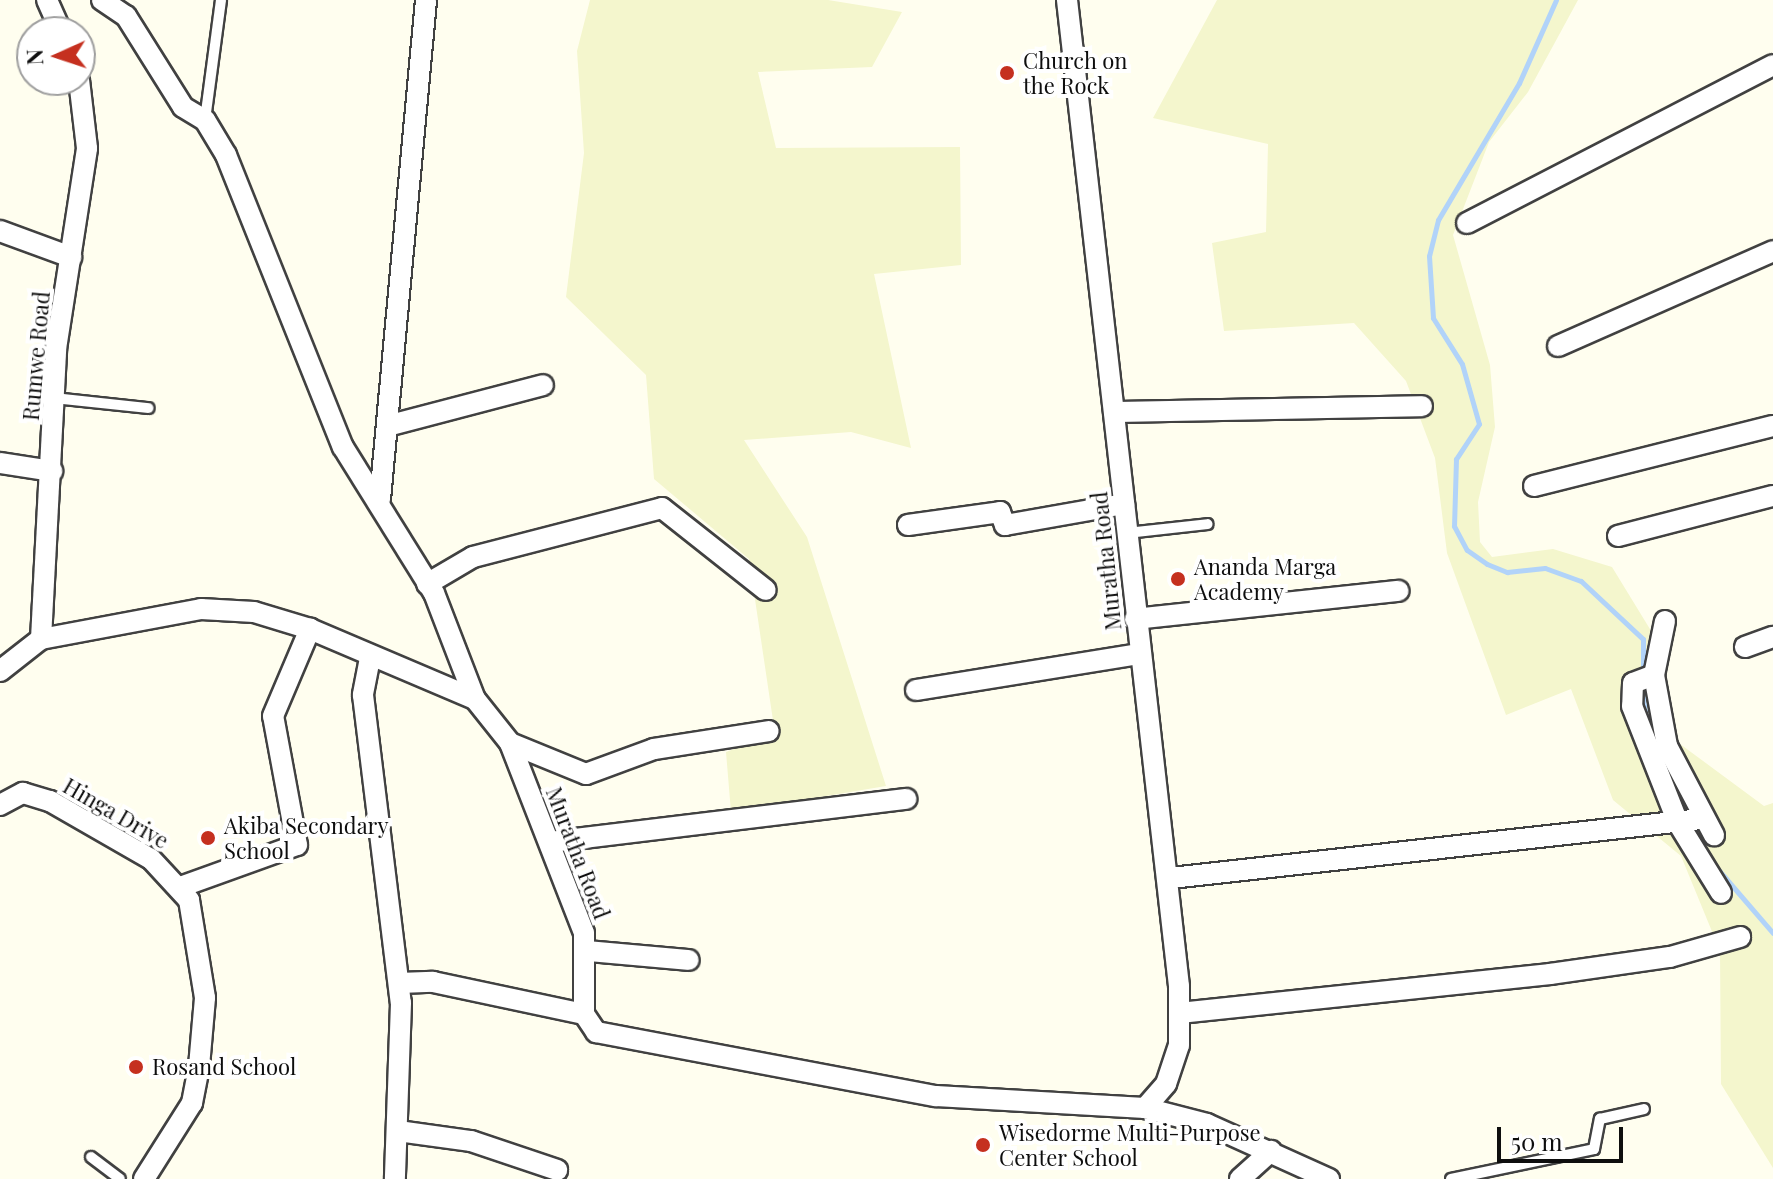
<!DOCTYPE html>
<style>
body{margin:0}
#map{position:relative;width:1773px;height:1179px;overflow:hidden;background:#fffeef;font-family:"Playfair Display",serif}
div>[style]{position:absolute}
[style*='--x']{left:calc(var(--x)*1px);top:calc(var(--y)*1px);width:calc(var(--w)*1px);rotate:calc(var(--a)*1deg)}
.farmland>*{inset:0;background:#f4f6cd}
.stream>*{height:5px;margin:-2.5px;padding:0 2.5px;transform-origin:2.5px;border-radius:2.5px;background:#b1d3f9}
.roads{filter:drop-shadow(2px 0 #414141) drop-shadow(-2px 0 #414141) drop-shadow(0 2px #414141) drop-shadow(0 -2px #414141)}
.service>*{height:10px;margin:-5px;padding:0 5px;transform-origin:5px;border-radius:5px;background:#fff}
.minor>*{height:20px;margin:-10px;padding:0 10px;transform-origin:10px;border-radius:10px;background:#fff}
.dots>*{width:22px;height:22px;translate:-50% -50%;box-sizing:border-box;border:4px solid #fff;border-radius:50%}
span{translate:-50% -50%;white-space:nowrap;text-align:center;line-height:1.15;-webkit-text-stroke:8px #fff;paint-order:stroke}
.poi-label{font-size:22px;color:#0e0e0e}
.left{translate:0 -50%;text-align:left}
.street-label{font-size:22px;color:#0e0e0e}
.north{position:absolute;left:16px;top:16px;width:80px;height:80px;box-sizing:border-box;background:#fff;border:2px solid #9f9f9f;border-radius:50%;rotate:267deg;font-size:22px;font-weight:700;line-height:32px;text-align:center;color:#0e0e0e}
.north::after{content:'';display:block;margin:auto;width:28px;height:36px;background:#c5301f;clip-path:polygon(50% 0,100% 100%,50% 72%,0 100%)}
.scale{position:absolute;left:1497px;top:1127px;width:126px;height:36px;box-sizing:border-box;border:4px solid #0e0e0e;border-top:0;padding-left:10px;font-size:24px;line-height:28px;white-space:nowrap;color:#0e0e0e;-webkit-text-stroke:6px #fff;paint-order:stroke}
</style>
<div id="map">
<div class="farmland">
<div style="clip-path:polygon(590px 0,828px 0,902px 12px,872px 67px,758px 72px,776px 148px,960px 147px,961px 265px,874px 274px,911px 448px,851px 432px,744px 440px,807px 537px,886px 786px,731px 812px,726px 752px,775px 734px,749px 559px,654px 479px,646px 375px,566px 297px,584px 153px,577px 51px)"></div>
<div style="clip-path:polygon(1217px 0,1578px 0,1528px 92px,1489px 142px,1453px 235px,1490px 365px,1495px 427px,1478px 502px,1480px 542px,1492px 557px,1553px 549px,1612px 567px,1664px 652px,1655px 703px,1676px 741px,1764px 806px,1773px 803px,1773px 1168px,1721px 1084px,1720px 951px,1681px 856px,1613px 800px,1571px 689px,1506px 715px,1447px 553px,1435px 458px,1406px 381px,1354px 323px,1224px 331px,1212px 243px,1266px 232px,1268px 144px,1153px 118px)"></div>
</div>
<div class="stream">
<div style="--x:1556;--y:0;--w:91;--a:114"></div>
<div style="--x:1519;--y:83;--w:159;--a:120.6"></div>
<div style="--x:1438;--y:220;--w:37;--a:104"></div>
<div style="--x:1429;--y:256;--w:62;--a:86.3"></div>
<div style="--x:1433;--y:318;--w:54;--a:57.8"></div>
<div style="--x:1462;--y:364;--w:62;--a:74.2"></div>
<div style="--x:1479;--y:424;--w:42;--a:123.3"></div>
<div style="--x:1456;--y:459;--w:67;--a:91.7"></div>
<div style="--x:1454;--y:526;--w:27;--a:62"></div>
<div style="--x:1467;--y:550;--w:24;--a:35"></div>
<div style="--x:1487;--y:564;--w:22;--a:22"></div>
<div style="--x:1507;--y:572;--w:38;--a:-6"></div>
<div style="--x:1545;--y:568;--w:38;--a:20"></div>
<div style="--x:1581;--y:581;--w:85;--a:43.1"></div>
<div style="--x:1643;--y:639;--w:35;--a:90"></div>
<div style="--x:1642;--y:692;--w:25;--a:81"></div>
<div style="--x:1674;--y:786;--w:34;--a:66"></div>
<div style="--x:1716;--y:867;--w:87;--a:49.2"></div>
</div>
<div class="roads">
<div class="service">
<div style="--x:205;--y:120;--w:121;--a:-82.4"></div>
<div style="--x:54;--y:398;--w:95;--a:6.1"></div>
<div style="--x:1127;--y:533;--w:81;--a:-6.3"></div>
<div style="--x:91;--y:1157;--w:36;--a:37"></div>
<div style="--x:1451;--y:1179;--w:146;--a:-11.8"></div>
<div style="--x:1594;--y:1149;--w:31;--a:-79"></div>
<div style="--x:1600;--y:1119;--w:45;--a:-12.8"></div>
</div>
<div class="minor">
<div style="--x:47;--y:0;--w:35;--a:66"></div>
<div style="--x:102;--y:0;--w:29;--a:34"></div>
<div style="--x:126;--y:16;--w:107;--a:57.9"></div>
<div style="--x:183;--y:107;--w:26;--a:31"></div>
<div style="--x:205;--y:120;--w:41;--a:59"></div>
<div style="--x:226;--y:155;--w:315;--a:68.2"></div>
<div style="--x:343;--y:447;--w:172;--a:58.1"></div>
<div style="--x:434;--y:593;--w:114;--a:68.9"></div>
<div style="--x:1067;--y:0;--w:992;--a:83.52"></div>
<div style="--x:1179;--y:986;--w:59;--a:90"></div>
<div style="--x:1179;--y:1045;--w:41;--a:108.4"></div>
<div style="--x:1166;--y:1084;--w:32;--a:131"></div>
<div style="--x:1467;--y:223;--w:344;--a:-27.3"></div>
<div style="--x:0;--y:231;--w:76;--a:20.1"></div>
<div style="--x:1558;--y:346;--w:235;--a:-23.8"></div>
<div style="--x:1114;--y:412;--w:308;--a:-1.1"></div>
<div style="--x:391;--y:425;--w:157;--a:-14.7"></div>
<div style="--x:0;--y:463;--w:53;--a:8.7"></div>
<div style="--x:1534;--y:486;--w:246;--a:-14.1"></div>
<div style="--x:380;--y:499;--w:501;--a:-84.73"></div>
<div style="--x:908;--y:525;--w:93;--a:-8"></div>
<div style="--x:1000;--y:512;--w:14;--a:69"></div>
<div style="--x:1005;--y:525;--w:121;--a:-10"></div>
<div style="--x:1618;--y:536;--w:160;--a:-14.5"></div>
<div style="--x:427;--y:584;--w:53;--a:-30.4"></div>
<div style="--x:473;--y:557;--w:195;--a:-14.5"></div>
<div style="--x:662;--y:508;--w:132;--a:38.3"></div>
<div style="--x:1135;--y:619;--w:265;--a:-6.1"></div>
<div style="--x:1665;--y:621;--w:55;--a:101.5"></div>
<div style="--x:1654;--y:675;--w:72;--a:79.6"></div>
<div style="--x:1667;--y:746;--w:101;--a:62.2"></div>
<div style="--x:41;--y:639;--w:290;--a:-87"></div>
<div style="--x:56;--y:349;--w:203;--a:-81.2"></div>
<div style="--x:87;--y:148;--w:68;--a:-96.7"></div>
<div style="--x:1745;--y:647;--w:30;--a:-20"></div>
<div style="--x:370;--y:658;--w:38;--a:101"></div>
<div style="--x:363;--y:695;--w:310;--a:83"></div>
<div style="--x:401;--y:1003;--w:176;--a:92"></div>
<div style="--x:0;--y:671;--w:52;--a:-38"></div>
<div style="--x:41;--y:639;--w:163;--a:-10.6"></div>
<div style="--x:201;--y:609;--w:53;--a:3.2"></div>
<div style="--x:254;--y:612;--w:59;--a:16.9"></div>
<div style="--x:310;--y:629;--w:179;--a:23"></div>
<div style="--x:475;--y:699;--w:56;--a:51.5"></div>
<div style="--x:510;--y:743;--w:204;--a:68.7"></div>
<div style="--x:584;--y:933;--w:81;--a:90"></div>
<div style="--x:584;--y:1014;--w:22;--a:56"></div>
<div style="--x:596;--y:1032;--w:346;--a:10.7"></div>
<div style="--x:936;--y:1096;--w:209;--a:3.3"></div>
<div style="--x:1145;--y:1108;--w:64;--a:14.5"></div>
<div style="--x:1207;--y:1124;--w:134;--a:24.3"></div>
<div style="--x:1654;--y:675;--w:22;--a:159"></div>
<div style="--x:1633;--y:683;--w:23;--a:92"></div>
<div style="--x:1632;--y:706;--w:126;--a:68.5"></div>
<div style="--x:1678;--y:823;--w:82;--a:58.4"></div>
<div style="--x:916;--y:690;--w:226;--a:-9.2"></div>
<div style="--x:510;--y:743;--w:82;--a:22.2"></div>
<div style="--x:586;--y:774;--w:72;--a:-20.2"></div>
<div style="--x:654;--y:749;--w:116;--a:-8.9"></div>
<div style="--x:0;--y:805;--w:26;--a:-28"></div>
<div style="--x:23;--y:793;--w:28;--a:17"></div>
<div style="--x:50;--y:801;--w:116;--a:29.9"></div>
<div style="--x:151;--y:859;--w:56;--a:47.2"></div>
<div style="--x:189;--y:900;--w:99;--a:80.7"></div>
<div style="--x:205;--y:998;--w:69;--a:95"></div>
<div style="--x:199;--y:1067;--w:37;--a:101"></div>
<div style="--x:192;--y:1103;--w:90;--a:122.3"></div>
<div style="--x:550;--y:842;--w:359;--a:-6.9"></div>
<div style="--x:1171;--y:878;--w:533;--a:-6.35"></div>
<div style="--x:183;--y:886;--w:121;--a:-19.8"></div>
<div style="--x:297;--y:845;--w:131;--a:-100.5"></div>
<div style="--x:273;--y:716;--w:95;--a:-67"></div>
<div style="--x:588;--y:951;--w:101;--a:5.1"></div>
<div style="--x:399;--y:983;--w:34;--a:-2"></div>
<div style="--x:433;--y:982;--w:154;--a:12"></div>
<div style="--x:1180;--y:1013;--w:372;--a:-6"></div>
<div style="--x:1550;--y:974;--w:121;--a:-8.1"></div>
<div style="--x:1670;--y:957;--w:73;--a:-15.9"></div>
<div style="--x:398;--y:1131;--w:74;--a:7.8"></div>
<div style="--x:471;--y:1141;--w:91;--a:18.6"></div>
<div style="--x:1240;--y:1179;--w:42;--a:-42.1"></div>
</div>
</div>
<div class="dots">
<div style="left:1007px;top:73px;background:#c5301f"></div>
<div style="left:1178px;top:579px;background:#c5301f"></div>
<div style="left:208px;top:838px;background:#c5301f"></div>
<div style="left:136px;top:1067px;background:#c5301f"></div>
<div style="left:983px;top:1145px;background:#c5301f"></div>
</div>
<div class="poi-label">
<span class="left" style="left:1023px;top:73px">Church on<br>the Rock</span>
<span class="left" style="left:1194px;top:579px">Ananda Marga<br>Academy</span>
<span class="left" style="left:224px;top:838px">Akiba Secondary<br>School</span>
<span class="left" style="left:152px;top:1067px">Rosand School</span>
<span class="left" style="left:999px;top:1145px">Wisedorme Multi-Purpose<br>Center School</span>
</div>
<div class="street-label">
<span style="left:36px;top:356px;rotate:-85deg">Rumwe Road</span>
<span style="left:1106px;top:561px;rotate:-96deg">Muratha Road</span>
<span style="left:116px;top:813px;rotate:30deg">Hinga Drive</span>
<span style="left:578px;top:853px;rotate:69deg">Muratha Road</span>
</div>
<div class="north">N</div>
<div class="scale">50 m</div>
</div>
